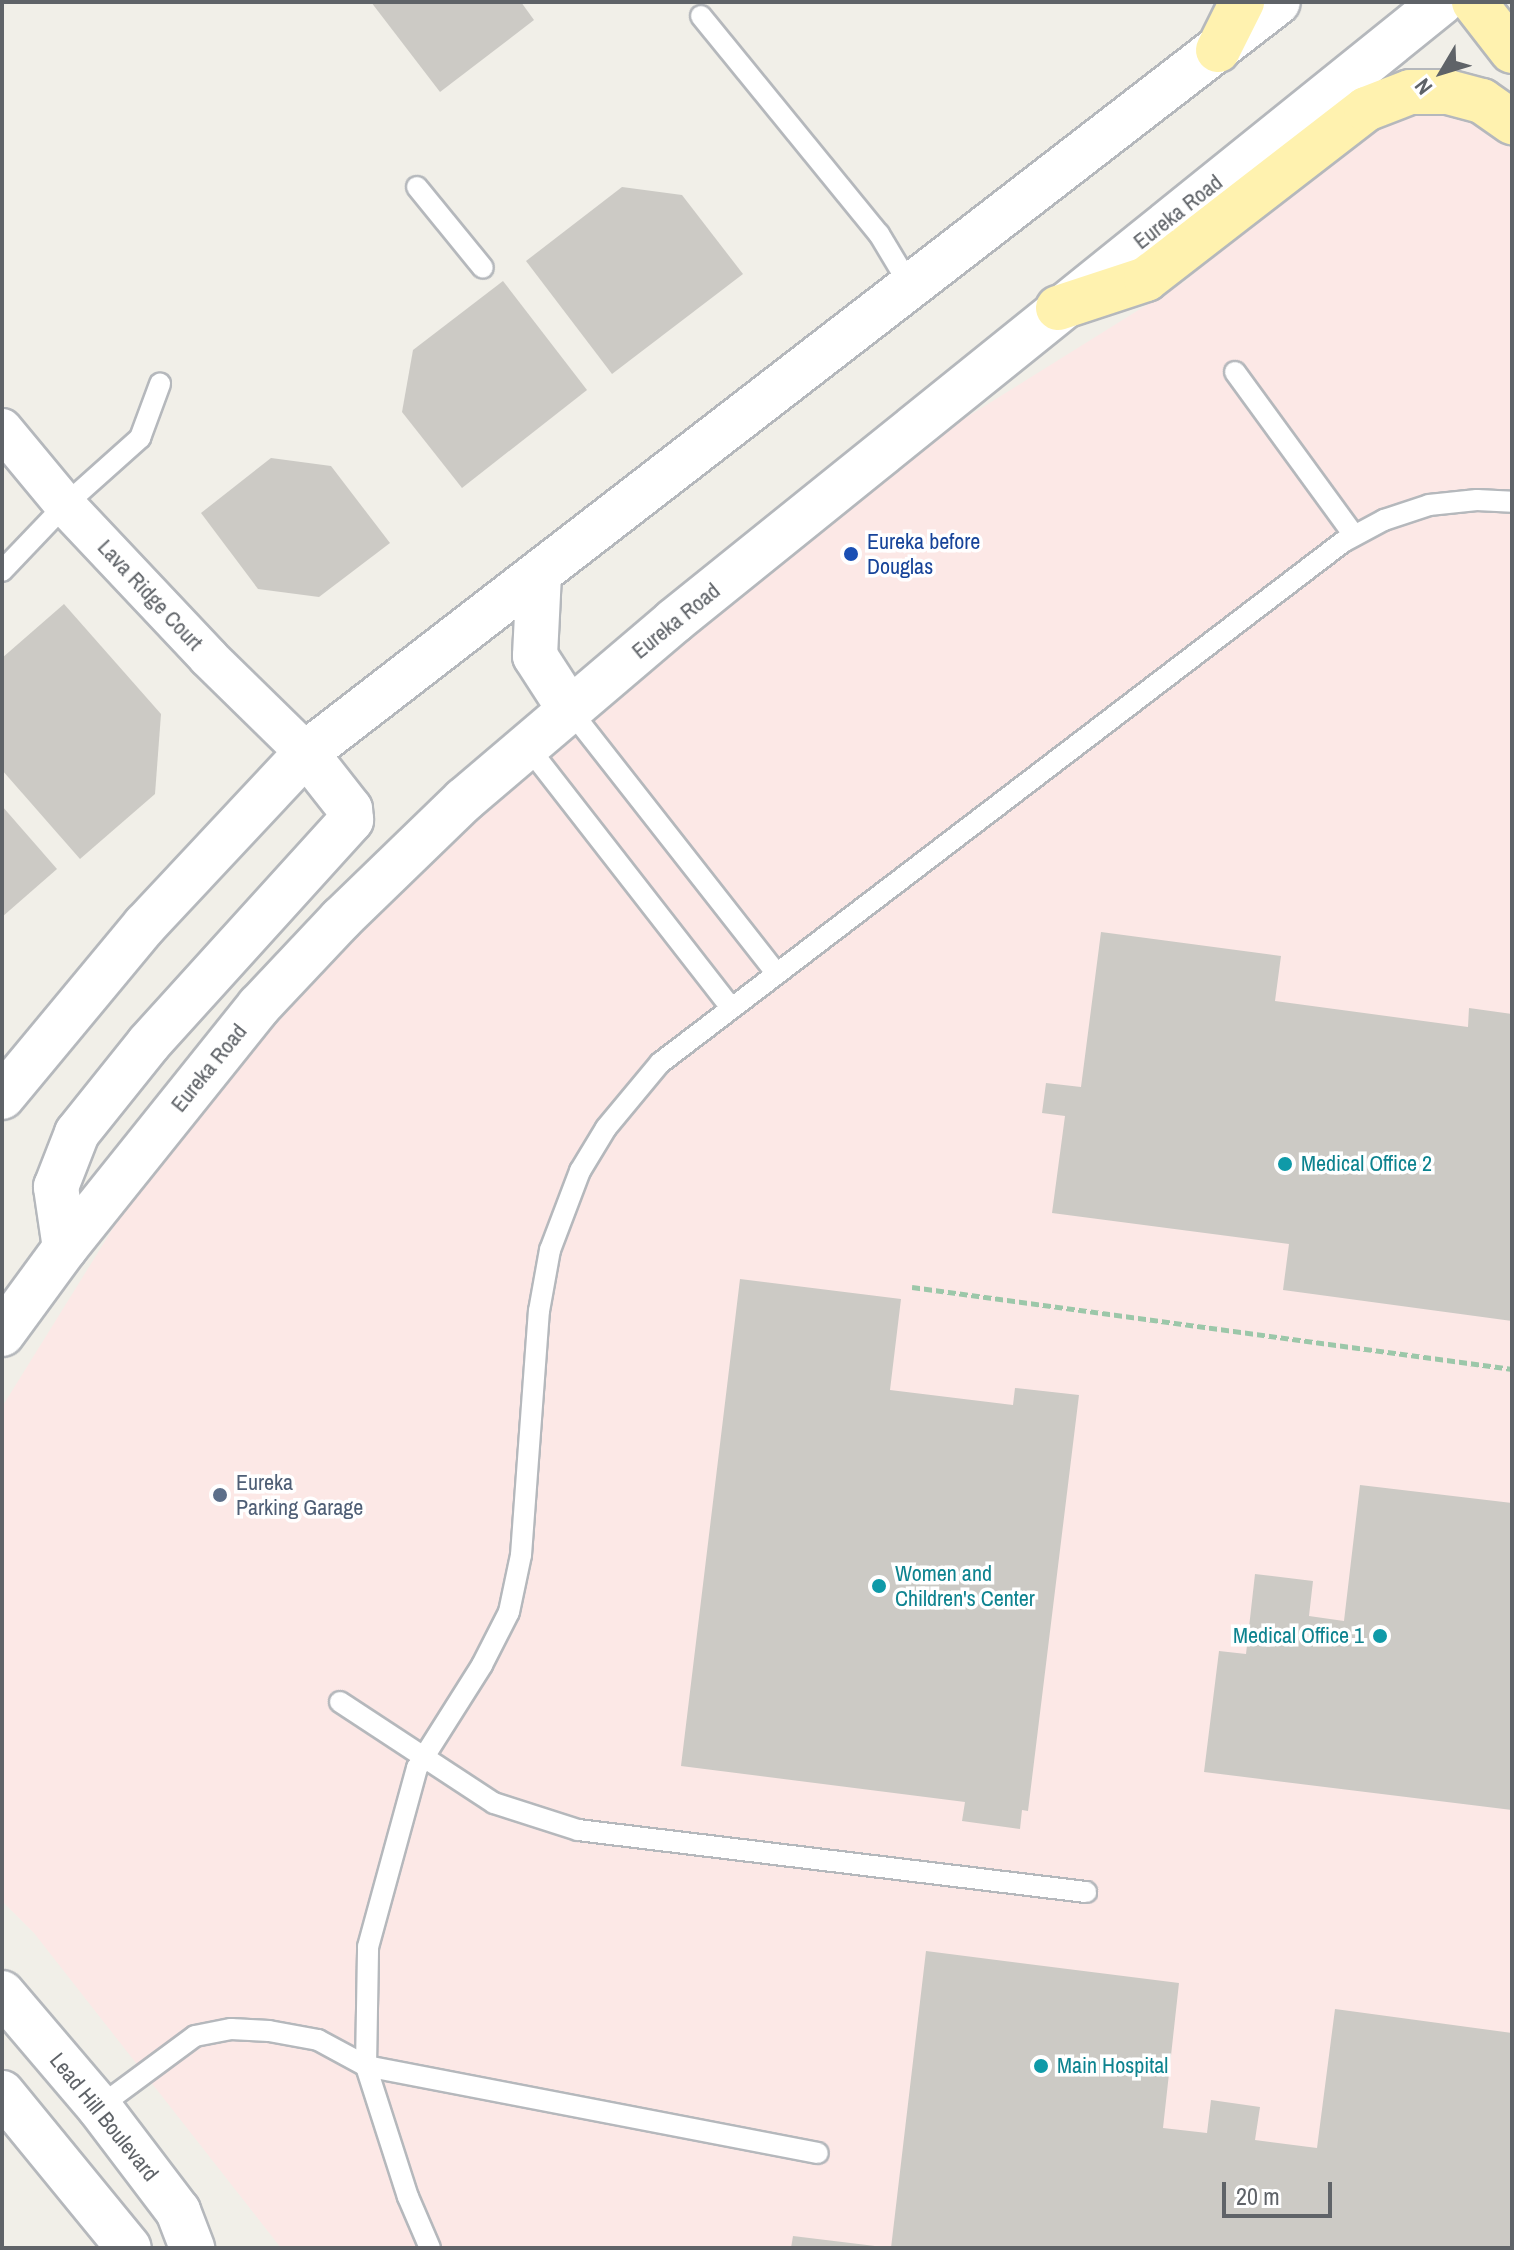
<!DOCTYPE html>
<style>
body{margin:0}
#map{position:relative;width:1514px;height:2250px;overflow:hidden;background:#f1efe8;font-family:"Archivo Narrow",sans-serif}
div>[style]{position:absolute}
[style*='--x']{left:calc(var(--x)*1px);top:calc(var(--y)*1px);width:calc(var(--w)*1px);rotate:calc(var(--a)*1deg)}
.medical>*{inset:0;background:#fce8e6}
.building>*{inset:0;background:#cccac5}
.path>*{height:5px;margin-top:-2.5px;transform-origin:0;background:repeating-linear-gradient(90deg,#9cc7a9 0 8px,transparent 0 12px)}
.roads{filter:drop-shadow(2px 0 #b5b8bc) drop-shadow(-2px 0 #b5b8bc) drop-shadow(0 2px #b5b8bc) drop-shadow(0 -2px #b5b8bc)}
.service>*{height:20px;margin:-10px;padding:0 10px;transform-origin:10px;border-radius:10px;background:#fff}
.minor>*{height:40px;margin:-20px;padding:0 20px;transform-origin:20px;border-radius:20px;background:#fff}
.tertiary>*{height:44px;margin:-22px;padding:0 22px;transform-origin:22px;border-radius:22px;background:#fff}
.secondary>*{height:44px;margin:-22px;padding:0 22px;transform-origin:22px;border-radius:22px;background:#fff}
.primary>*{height:44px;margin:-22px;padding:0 22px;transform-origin:22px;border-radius:22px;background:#fff2af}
.dots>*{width:22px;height:22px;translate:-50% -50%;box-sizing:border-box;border:4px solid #fff;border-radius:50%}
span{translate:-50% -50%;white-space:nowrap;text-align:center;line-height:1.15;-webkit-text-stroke:7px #fff;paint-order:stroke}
.street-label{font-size:22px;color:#5f6368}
.transit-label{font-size:22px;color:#164399}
.left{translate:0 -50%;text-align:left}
.culture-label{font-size:22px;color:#0d838f}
.right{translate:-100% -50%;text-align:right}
.service-label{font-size:22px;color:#4e5e75}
.frame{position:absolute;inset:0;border:4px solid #5f6368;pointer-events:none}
.north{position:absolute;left:1402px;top:32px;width:80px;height:80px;-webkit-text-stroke:6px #fff;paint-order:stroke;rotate:232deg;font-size:22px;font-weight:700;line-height:32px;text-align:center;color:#5f6368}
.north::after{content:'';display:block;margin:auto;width:28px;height:36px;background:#5f6368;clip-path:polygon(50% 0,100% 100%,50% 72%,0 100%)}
.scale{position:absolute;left:1222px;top:2182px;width:110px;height:36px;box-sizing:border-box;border:4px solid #5f6368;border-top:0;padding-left:10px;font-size:24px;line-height:28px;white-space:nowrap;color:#5f6368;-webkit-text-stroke:6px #fff;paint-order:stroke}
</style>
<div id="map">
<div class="medical">
<div style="clip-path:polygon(1454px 112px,1505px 141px,1512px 150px,1512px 2248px,281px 2248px,34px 1933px,2px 1901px,2px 1407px,174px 1130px,316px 961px,584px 715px,922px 445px,1185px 281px,1369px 128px,1398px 116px)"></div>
</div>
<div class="building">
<div style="clip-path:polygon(371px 2px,521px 2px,534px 20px,440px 92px)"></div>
<div style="clip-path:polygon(622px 187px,682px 195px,743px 274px,612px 374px,526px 261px)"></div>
<div style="clip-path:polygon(503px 281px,587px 390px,462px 488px,402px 412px,413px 350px)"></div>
<div style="clip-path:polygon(271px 458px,331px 466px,390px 543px,319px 597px,258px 589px,201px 513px)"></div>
<div style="clip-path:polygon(64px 604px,161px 714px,155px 794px,80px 859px,2px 770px,2px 658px)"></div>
<div style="clip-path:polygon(2px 806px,57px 869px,2px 917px)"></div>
<div style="clip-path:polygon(1101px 932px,1281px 956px,1275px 1001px,1468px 1027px,1469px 1008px,1512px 1014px,1512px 1321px,1283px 1290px,1289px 1244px,1052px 1213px,1065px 1116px,1042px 1113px,1046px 1083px,1081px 1087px)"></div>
<div style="clip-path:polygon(740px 1279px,901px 1299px,890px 1390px,1013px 1405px,1015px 1388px,1079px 1395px,1028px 1811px,1022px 1810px,1020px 1829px,962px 1821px,965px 1802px,681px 1766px)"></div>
<div style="clip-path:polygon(1360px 1485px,1512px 1503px,1512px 1810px,1204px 1772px,1219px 1651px,1246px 1654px,1255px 1574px,1313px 1581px,1309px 1616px,1344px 1621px)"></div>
<div style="clip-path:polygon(926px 1951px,1179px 1983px,1163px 2128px,1207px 2133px,1211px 2100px,1260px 2107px,1255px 2140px,1317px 2148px,1335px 2009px,1512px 2033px,1512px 2248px,891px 2248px)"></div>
<div style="clip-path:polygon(793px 2236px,875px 2246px,874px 2248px,791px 2248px)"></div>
</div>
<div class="path">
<div style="--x:912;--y:1287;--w:606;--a:7.78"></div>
</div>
<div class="roads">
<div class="service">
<div style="--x:701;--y:16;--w:281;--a:50.8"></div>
<div style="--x:879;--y:234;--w:58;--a:59"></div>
<div style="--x:417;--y:187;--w:104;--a:50.8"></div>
<div style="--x:1235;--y:372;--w:202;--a:53.9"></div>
<div style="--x:2;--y:571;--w:91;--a:-46.3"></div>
<div style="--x:65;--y:505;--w:101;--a:-41.8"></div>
<div style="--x:140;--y:438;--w:58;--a:-69.7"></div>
<div style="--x:570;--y:710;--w:335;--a:51.9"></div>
<div style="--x:528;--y:747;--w:331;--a:52.1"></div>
<div style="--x:340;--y:1702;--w:184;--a:33.3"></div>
<div style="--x:494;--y:1803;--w:88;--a:17.8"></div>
<div style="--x:578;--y:1830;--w:512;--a:6.96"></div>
<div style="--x:99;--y:2107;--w:119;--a:-36.5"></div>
<div style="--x:195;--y:2036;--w:37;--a:-11"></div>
<div style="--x:231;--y:2029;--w:38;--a:3"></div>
<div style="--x:269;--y:2031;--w:50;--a:10.4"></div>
<div style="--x:318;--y:2040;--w:55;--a:28.4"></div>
<div style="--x:366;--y:2066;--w:460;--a:10.9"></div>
<div style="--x:430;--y:2248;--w:56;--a:-113.3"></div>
<div style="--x:408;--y:2197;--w:138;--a:-107.8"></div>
<div style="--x:366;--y:2066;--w:119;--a:-89"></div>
<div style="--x:368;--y:1947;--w:186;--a:-74.7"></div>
<div style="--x:417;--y:1768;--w:122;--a:-57.7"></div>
<div style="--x:482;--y:1665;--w:59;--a:-63"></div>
<div style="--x:509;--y:1612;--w:58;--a:-78.1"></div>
<div style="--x:521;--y:1555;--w:245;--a:-85.8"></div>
<div style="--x:539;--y:1311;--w:62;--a:-79.8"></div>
<div style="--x:550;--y:1250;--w:85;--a:-69.2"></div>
<div style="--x:580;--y:1171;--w:50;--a:-58.8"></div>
<div style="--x:606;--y:1128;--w:85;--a:-50.3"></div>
<div style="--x:660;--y:1063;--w:859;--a:-37.34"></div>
<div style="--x:1343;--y:542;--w:47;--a:-28.2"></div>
<div style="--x:1384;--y:520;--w:47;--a:-18.4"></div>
<div style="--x:1429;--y:505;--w:48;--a:-5.9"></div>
<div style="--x:1477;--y:500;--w:35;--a:3"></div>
</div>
<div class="minor">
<div style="--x:2;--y:429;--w:99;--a:50.3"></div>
<div style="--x:65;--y:505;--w:210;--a:46.7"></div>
<div style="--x:209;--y:658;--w:136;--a:44.4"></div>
</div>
<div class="tertiary">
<div style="--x:2;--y:1993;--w:150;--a:49.6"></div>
<div style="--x:99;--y:2107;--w:131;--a:52.8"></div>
<div style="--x:178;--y:2211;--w:40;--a:69"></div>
<div style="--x:2;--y:2093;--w:200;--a:50.7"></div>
</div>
<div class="secondary">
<div style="--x:539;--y:574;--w:82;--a:92.8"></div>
<div style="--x:535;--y:656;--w:64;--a:57.1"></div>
<div style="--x:2;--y:1097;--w:224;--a:-50.3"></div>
<div style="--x:145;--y:925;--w:236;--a:-46.9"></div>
<div style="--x:306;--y:753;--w:1228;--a:-37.69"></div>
<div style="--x:65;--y:1248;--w:62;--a:-98.4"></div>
<div style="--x:56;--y:1187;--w:58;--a:-68.7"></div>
<div style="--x:77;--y:1133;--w:115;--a:-51.3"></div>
<div style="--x:149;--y:1043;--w:301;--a:-47.8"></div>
<div style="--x:351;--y:820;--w:11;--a:-95"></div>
<div style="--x:350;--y:809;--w:71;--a:-128.2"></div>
<div style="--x:2;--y:1334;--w:107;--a:-53.8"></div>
<div style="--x:65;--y:1248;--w:310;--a:-51.3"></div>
<div style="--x:259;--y:1006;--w:120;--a:-46.7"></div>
<div style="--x:341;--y:919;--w:171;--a:-44.1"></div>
<div style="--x:464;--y:800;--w:276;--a:-40.4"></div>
<div style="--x:674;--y:621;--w:986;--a:-38.87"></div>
</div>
<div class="primary">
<div style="--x:1474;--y:2;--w:62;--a:52.2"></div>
<div style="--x:1218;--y:50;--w:54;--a:-63.4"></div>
<div style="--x:1058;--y:308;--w:93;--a:-18.2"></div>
<div style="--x:1146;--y:279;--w:278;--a:-37.7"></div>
<div style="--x:1366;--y:109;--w:47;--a:-21.1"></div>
<div style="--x:1410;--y:92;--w:38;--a:0"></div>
<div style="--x:1448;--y:92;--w:35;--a:15"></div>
<div style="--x:1482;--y:101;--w:37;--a:35"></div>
</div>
</div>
<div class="dots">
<div style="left:851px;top:554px;background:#1a4fb4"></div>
<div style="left:1285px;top:1164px;background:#0f9aa8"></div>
<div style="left:220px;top:1495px;background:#5c6f8a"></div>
<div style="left:879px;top:1586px;background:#0f9aa8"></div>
<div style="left:1380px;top:1636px;background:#0f9aa8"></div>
<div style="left:1041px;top:2066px;background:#0f9aa8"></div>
</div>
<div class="street-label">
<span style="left:1178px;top:212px;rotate:-38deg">Eureka Road</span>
<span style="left:150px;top:595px;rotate:47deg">Lava Ridge Court</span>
<span style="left:676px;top:621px;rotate:-39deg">Eureka Road</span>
<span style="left:209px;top:1068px;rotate:-51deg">Eureka Road</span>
<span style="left:104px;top:2117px;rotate:51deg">Lead Hill Boulevard</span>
</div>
<div class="transit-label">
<span class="left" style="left:867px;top:554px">Eureka before<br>Douglas</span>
</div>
<div class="culture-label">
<span class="left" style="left:1301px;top:1164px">Medical Office 2</span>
<span class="left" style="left:895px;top:1586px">Women and<br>Children's Center</span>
<span class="right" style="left:1364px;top:1636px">Medical Office 1</span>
<span class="left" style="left:1057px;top:2066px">Main Hospital</span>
</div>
<div class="service-label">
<span class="left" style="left:236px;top:1495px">Eureka<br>Parking Garage</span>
</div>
<div class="frame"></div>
<div class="north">N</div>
<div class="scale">20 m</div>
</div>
